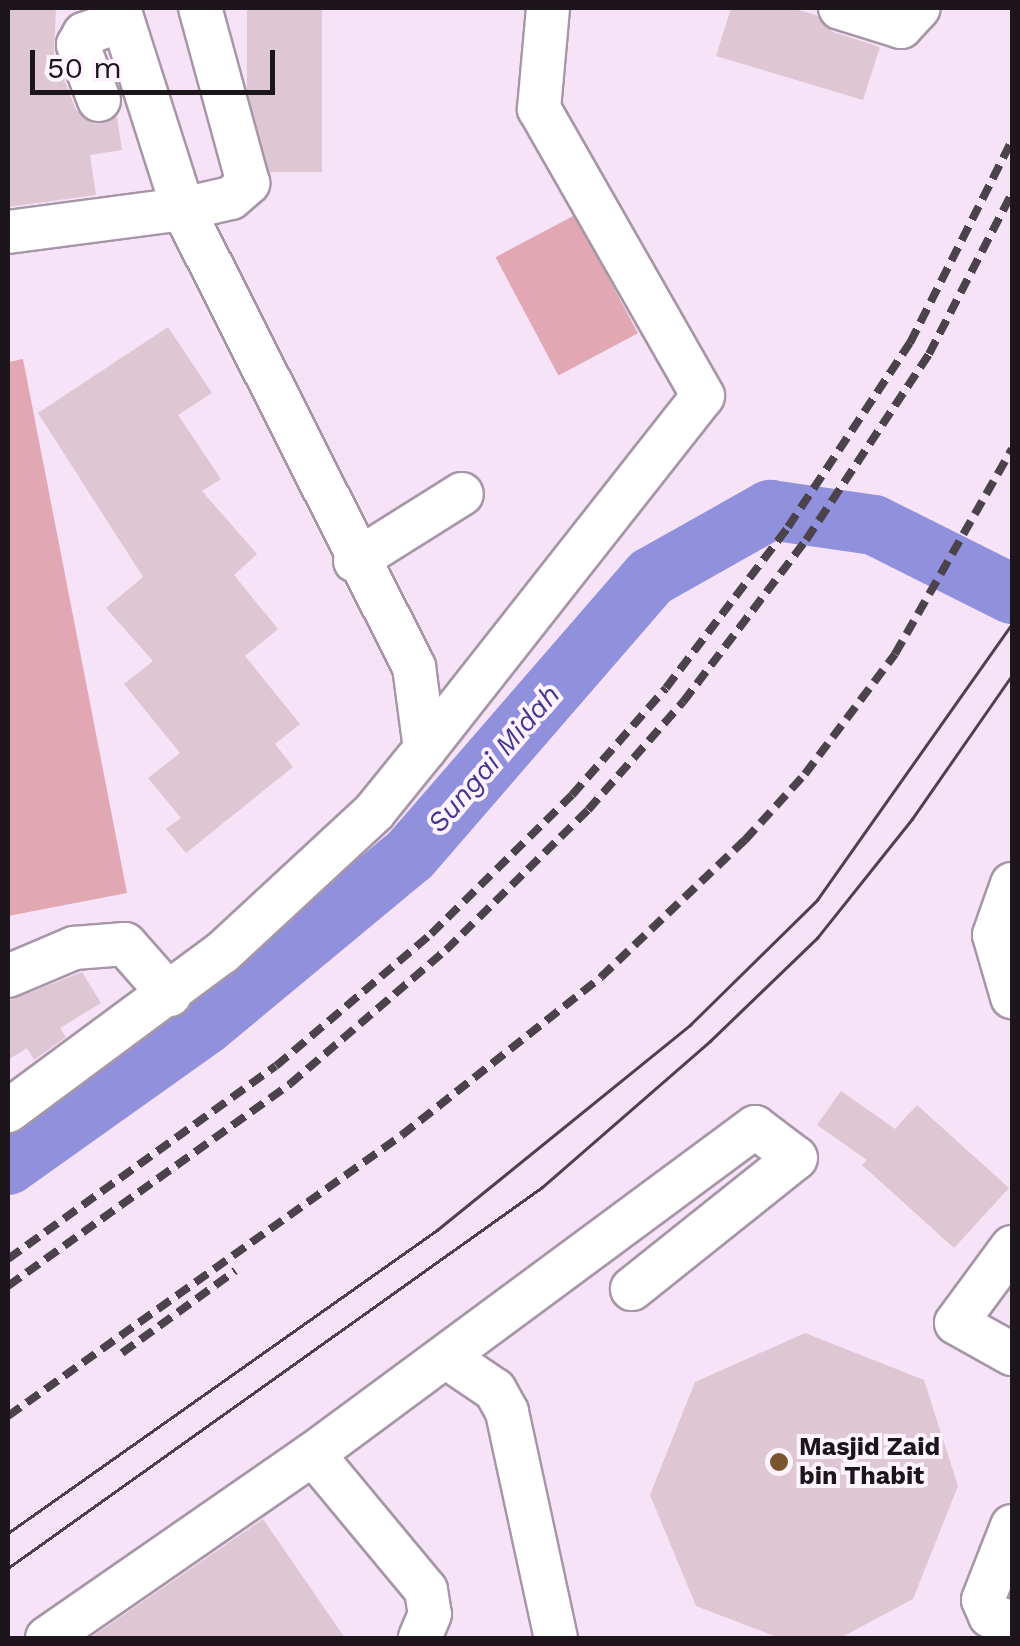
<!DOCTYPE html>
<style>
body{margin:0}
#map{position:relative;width:1020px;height:1646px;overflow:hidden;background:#f6e3f7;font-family:"Work Sans",sans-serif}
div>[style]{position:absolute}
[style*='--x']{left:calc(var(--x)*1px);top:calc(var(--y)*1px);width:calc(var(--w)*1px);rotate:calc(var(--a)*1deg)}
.green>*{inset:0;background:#e1a8b3;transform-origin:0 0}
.river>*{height:60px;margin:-30px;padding:0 30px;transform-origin:30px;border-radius:30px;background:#9090dd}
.building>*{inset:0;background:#dfc6d3;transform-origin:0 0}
.roads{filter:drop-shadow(2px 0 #a796a8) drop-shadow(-2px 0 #a796a8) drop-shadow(0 2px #a796a8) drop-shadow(0 -2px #a796a8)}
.minor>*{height:42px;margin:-21px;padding:0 21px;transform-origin:21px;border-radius:21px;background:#fff}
.tram>*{height:2.5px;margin:-1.25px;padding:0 1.25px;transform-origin:1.25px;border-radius:1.25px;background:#4b424b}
.rail>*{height:8px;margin-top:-4px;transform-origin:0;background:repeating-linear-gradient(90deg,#4b424b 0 15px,transparent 0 23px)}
.dots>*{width:28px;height:28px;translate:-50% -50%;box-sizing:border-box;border:5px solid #fef3ff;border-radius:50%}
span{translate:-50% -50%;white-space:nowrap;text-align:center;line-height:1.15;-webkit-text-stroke:8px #fef3ff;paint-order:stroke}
.poi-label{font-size:25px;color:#1c161c;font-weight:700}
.left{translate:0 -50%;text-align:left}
.water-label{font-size:28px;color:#423791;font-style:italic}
.frame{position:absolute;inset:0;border:10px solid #1c161c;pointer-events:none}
.scale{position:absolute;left:30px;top:50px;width:245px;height:45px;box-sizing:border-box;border:5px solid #1c161c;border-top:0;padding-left:12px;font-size:30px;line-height:35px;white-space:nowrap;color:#1c161c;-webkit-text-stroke:8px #fef3ff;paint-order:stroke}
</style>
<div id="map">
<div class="green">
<div style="left:575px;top:215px;width:134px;height:90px;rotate:62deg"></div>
<div style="clip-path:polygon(23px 359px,127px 893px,8px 916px,8px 362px)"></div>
</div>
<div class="river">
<div style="--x:8;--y:1165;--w:242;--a:-35.4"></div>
<div style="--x:205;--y:1025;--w:266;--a:-39.7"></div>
<div style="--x:410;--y:855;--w:368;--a:-49.1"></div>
<div style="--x:651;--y:577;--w:137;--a:-29.4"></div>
<div style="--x:770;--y:510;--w:105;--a:8.2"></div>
<div style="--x:874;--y:525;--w:154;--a:26.6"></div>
</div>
<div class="building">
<div style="clip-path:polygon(8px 8px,56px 8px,54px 53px,76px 110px,94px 124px,117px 117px,122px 150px,90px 155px,96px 195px,8px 207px)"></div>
<div style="left:247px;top:8px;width:75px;height:164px"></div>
<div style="clip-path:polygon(731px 8px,791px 8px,816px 15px,833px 32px,880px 47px,863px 100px,716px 56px)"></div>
<div style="clip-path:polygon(168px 327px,212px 393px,178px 415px,221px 479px,202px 491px,257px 554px,234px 575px,278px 629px,245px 656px,300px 724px,275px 744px,293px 767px,186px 853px,166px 829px,181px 818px,148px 778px,180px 753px,124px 684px,153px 661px,106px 608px,143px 577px,38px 413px)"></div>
<div style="clip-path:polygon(82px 972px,101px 1003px,60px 1028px,66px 1037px,34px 1060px,27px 1048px,8px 1060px,8px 1001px)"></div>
<div style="clip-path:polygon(841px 1091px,895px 1129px,917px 1105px,1009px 1188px,954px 1248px,862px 1165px,867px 1160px,817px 1125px)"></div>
<div style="clip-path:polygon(805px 1333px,924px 1380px,958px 1486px,913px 1599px,840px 1638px,780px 1638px,696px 1606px,650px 1495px,695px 1382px)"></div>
<div style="clip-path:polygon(263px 1519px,345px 1638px,90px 1638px)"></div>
</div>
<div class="roads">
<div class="minor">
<div style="--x:840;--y:8;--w:64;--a:17.3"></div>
<div style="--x:901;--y:27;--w:26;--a:-47"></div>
<div style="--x:99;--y:100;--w:59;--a:-110.9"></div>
<div style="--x:78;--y:45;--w:13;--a:-61"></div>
<div style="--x:84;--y:34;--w:41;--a:-19.7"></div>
<div style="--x:8;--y:232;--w:177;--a:-7.5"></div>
<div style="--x:183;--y:209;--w:49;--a:-12.9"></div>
<div style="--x:231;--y:198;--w:23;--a:-41"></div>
<div style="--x:248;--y:183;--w:181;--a:-105.3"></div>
<div style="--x:355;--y:561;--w:126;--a:-32.1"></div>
<div style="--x:425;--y:749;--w:449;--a:-51.8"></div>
<div style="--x:703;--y:396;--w:331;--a:-119.7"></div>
<div style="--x:539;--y:109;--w:101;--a:-84.9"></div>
<div style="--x:1012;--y:884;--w:54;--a:109.4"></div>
<div style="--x:994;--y:935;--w:65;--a:73.8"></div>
<div style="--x:8;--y:976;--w:72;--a:-23"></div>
<div style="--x:74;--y:948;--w:51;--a:-4.5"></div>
<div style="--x:125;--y:944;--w:68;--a:48.6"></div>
<div style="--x:8;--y:1111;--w:267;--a:-36.5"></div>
<div style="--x:223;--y:952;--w:206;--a:-42.8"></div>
<div style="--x:374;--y:812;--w:81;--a:-51"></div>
<div style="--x:425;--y:749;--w:83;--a:-97.6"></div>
<div style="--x:414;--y:667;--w:513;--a:-116.76"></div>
<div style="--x:183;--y:209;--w:211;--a:-107.7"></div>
<div style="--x:1012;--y:1247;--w:94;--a:126.4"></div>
<div style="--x:956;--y:1323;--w:64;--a:29"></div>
<div style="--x:446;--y:1357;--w:59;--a:34"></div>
<div style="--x:495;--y:1390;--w:25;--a:61"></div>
<div style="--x:507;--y:1412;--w:231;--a:77.8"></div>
<div style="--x:313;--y:1454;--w:177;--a:50.3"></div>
<div style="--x:426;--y:1590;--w:24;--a:81"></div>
<div style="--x:430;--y:1614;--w:26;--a:113"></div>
<div style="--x:1012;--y:1526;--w:79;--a:111.4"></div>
<div style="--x:983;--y:1600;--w:17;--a:66"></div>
<div style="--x:990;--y:1616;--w:23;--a:15"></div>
<div style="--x:47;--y:1638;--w:323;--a:-34.7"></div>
<div style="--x:313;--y:1454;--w:550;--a:-36.49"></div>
<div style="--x:755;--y:1127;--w:51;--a:37.1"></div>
<div style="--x:796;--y:1158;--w:210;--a:141.4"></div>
</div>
</div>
<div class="tram">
<div style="--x:8;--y:1533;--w:525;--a:-35.23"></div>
<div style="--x:437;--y:1230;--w:326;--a:-39"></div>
<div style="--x:690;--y:1025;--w:178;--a:-44.5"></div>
<div style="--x:817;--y:900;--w:338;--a:-54.8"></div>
<div style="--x:8;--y:1568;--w:655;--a:-35.49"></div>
<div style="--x:541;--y:1188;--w:224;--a:-41"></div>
<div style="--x:710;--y:1041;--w:149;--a:-43.9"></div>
<div style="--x:817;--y:938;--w:152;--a:-51.4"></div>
<div style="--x:912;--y:819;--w:175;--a:-55.2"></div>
</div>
<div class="rail">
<div style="--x:8;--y:1259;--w:330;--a:-35.8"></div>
<div style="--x:276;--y:1066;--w:204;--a:-40.4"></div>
<div style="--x:431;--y:934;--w:198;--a:-44.6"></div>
<div style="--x:572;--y:795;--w:142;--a:-48.7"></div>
<div style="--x:666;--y:688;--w:202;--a:-52.8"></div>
<div style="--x:788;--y:527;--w:221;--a:-56.5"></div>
<div style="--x:910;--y:343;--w:227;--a:-63.3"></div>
<div style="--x:8;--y:1286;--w:347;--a:-35.6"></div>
<div style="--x:290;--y:1084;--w:206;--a:-40.7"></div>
<div style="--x:446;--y:950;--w:199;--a:-44.6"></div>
<div style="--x:588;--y:810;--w:144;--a:-48.7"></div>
<div style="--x:683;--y:702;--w:203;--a:-52.8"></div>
<div style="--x:806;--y:540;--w:223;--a:-56.5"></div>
<div style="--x:929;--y:354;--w:181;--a:-62.7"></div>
<div style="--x:122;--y:1353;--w:140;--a:-36"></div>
<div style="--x:8;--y:1416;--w:484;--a:-35.5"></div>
<div style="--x:402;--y:1135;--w:254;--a:-38.4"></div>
<div style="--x:601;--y:977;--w:199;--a:-43.6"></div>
<div style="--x:745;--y:840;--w:89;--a:-47.7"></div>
<div style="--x:805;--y:774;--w:150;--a:-53.1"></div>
<div style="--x:895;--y:654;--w:236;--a:-60.3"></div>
</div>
<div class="dots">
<div style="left:779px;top:1462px;background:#79552e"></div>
</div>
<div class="poi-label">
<span class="left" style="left:799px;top:1462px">Masjid Zaid<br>bin Thabit</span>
</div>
<div class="water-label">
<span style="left:494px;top:759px;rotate:-49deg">Sungai Midah</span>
</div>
<div class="frame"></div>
<div class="scale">50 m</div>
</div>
